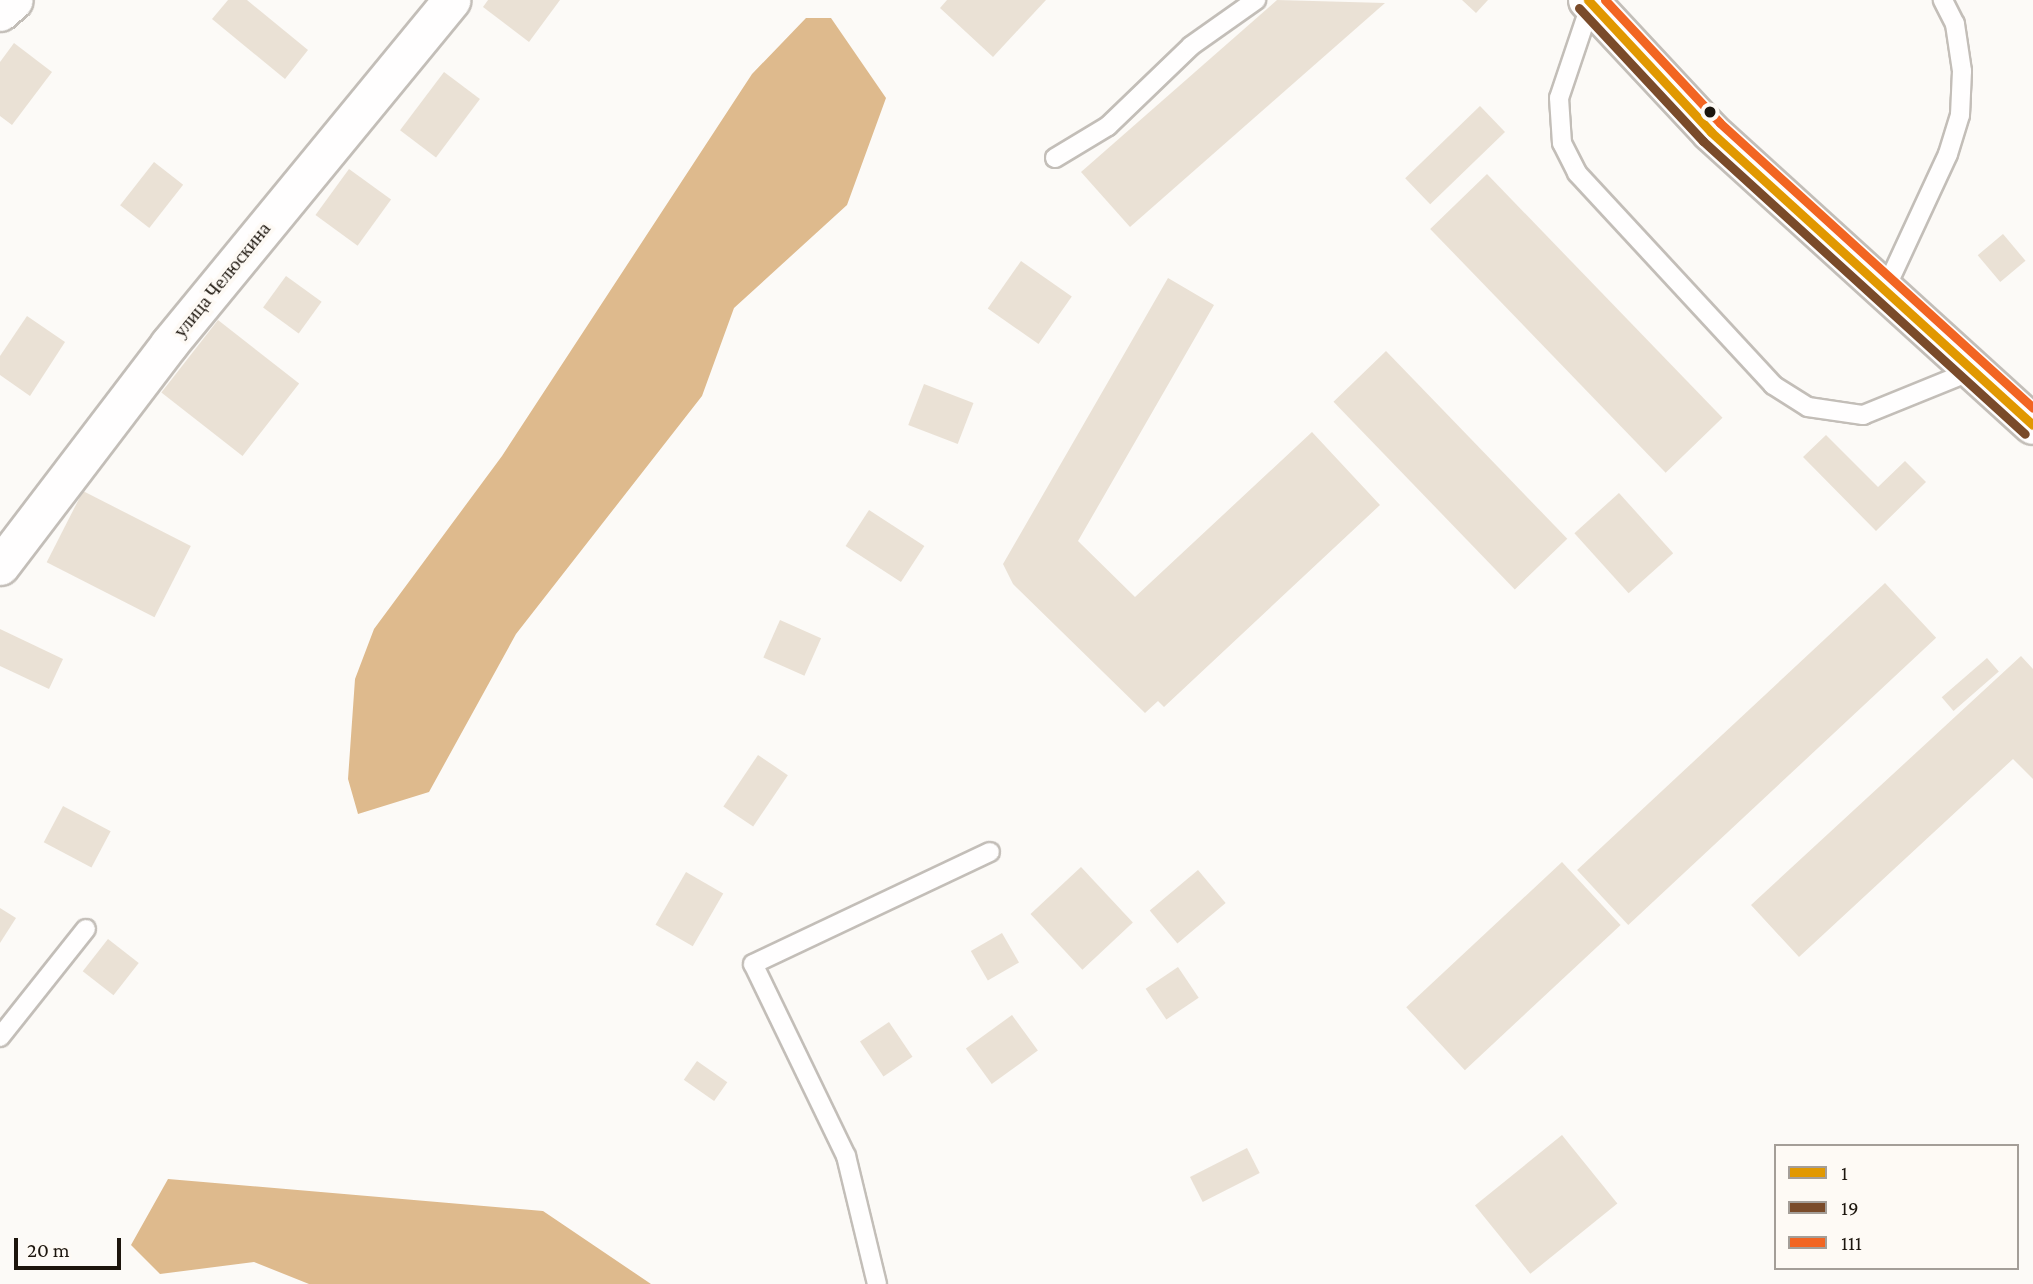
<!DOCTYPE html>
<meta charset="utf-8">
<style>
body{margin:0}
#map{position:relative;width:2033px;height:1284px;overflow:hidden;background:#fcfaf7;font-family:"Crimson Pro",serif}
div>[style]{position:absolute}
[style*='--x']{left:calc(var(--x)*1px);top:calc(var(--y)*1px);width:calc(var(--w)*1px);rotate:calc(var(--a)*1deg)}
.water>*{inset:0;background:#deba8d}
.building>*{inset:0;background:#eae1d5;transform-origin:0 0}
.roads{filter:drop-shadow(2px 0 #c3beb8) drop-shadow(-2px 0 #c3beb8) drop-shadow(0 2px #c3beb8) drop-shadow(0 -2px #c3beb8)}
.service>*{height:18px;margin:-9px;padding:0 9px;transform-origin:9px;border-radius:9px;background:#fffefe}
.minor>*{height:37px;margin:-18.5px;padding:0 18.5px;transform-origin:18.5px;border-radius:18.5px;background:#fffefe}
.secondary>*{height:38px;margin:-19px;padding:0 19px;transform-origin:19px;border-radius:19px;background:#fffefe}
.bus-1>*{height:9px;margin:-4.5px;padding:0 4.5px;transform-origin:4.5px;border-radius:4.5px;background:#e19801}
.bus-2>*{height:9px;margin:-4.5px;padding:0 4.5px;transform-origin:4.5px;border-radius:4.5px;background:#7a4b2a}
.bus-3>*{height:9px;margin:-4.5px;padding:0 4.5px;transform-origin:4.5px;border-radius:4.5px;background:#f26522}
.dots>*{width:19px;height:19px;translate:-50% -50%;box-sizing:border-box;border:4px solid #fefaf5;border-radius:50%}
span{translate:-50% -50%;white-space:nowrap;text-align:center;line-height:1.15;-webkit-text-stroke:7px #fefaf5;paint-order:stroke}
.street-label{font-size:19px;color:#1c150d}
.legend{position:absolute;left:1774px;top:1144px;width:245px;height:126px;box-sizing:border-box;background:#fefaf5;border:2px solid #a49e98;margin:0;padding:9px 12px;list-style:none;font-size:21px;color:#1c150d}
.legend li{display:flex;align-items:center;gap:14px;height:35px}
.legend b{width:35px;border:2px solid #a49e98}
.scale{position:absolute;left:14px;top:1238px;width:107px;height:32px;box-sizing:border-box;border:4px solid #1c150d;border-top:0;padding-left:9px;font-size:21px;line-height:24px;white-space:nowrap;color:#1c150d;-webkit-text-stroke:5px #fefaf5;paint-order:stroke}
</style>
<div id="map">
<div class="water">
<div style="clip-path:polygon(806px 18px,831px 18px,886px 98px,847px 205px,734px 308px,702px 396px,516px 634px,429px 792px,358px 814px,348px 779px,355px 679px,374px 629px,502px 456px,752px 74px)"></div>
<div style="clip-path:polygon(168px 1179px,543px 1211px,651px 1284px,309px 1284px,254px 1262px,160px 1274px,131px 1245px)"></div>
</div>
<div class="building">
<div style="clip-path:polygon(228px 0,247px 0,308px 50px,285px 79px,212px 19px)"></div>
<div style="clip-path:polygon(488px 0,560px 0,529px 42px,483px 7px)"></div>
<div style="clip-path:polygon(947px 0,1046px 0,993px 57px,940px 8px)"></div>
<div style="clip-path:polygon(1277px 0,1385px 3px,1130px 227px,1081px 172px)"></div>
<div style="clip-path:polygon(1462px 0,1488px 0,1476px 13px)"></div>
<div style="clip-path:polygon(14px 43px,52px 72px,12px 125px,0 116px,0 62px)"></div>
<div style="left:444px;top:72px;width:45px;height:73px;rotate:37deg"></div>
<div style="left:1480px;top:106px;width:36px;height:104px;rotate:46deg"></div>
<div style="left:154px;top:162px;width:37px;height:55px;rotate:38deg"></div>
<div style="left:349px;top:169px;width:52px;height:57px;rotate:36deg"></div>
<div style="left:1487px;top:174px;width:339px;height:79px;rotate:46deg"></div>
<div style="left:2003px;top:234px;width:35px;height:33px;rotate:50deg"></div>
<div style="left:1021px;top:261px;width:62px;height:58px;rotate:35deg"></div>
<div style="left:286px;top:276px;width:44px;height:39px;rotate:36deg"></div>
<div style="clip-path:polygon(1168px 278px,1214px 305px,1078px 541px,1135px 597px,1312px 432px,1380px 505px,1164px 707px,1158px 701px,1145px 713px,1013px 584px,1003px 564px)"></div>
<div style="clip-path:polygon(27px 316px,65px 342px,30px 396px,0 375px,0 356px)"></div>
<div style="left:218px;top:320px;width:103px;height:92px;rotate:38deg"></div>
<div style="left:1386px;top:351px;width:261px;height:73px;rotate:46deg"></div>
<div style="left:924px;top:384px;width:53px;height:44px;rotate:21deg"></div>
<div style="clip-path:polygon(1826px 435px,1878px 487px,1905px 461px,1926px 482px,1876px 531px,1803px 457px)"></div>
<div style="left:83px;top:491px;width:121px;height:80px;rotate:27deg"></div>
<div style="left:1619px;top:493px;width:81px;height:60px;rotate:48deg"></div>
<div style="left:869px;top:510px;width:66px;height:43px;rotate:33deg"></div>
<div style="left:1885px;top:583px;width:75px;height:421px;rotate:47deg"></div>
<div style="left:780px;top:620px;width:45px;height:41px;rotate:24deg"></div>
<div style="clip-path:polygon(0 629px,63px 659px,49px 689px,0 666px)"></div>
<div style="clip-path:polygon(2021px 656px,2033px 669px,2033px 779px,2013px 759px,1799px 957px,1751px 905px)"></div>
<div style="left:1987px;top:658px;width:18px;height:60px;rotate:49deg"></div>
<div style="left:758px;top:755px;width:36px;height:62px;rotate:34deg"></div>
<div style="left:63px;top:806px;width:54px;height:41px;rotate:28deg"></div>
<div style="left:1562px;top:862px;width:86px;height:213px;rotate:47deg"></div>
<div style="left:1081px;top:867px;width:76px;height:69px;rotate:47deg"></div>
<div style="left:1198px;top:870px;width:43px;height:63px;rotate:50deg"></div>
<div style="left:686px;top:872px;width:43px;height:61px;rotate:30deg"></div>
<div style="clip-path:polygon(0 908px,16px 918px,0 943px)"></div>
<div style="left:1002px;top:933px;width:34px;height:36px;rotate:60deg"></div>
<div style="left:108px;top:939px;width:39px;height:41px;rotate:38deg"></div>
<div style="left:1178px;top:967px;width:37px;height:39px;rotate:56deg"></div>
<div style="left:1012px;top:1015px;width:44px;height:57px;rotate:54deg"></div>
<div style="left:889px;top:1022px;width:42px;height:35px;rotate:56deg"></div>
<div style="left:697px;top:1061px;width:37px;height:23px;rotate:35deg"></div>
<div style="left:1562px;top:1135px;width:88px;height:112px;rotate:51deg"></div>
<div style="left:1247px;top:1148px;width:28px;height:64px;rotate:63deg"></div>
</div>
<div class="roads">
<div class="service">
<div style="--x:1591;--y:3;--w:100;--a:108.6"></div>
<div style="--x:1559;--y:98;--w:45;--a:86.2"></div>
<div style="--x:1562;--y:143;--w:34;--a:63"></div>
<div style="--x:1577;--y:173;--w:289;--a:47.2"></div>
<div style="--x:1773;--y:385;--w:41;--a:32.2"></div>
<div style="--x:1808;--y:407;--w:56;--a:8.3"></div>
<div style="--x:1863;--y:415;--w:114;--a:-22.1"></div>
<div style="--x:1055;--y:158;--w:62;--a:-31.1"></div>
<div style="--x:1108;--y:126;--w:115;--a:-43.9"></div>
<div style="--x:1191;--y:46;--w:80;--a:-35.3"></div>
<div style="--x:1884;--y:292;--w:152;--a:-65.1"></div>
<div style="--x:1948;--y:154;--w:41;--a:-72.9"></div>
<div style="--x:1960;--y:115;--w:44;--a:-87.4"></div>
<div style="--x:1962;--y:71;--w:48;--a:-98.5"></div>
<div style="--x:1955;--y:24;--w:27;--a:-117"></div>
<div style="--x:0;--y:1037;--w:138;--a:-51.5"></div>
<div style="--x:877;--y:1284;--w:132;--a:-103.6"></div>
<div style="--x:846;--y:1156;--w:213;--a:-115.8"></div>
<div style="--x:753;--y:964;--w:262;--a:-25.3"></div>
</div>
<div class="minor">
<div style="--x:0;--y:12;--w:18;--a:-41"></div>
<div style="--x:0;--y:566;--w:279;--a:-52.7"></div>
<div style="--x:169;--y:344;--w:445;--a:-50.6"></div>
</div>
<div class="secondary">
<div style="--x:1588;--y:0;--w:180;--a:47"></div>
<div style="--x:1711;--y:132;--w:435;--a:42.3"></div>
</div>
</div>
<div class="bus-1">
<div style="--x:1588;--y:0;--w:180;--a:47"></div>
<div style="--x:1711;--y:132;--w:435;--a:42.3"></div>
</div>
<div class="bus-2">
<div style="--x:1579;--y:8;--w:182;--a:47"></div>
<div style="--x:1703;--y:141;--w:435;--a:42.3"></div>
</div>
<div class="bus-3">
<div style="--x:1605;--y:0;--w:168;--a:46.9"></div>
<div style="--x:1720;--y:123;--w:423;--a:42.3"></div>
</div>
<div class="dots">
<div style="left:1710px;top:112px;background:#1c150d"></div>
</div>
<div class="street-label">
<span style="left:222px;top:280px;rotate:-51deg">улица Челюскина</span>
</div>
<ul class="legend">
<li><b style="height:9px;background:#e19801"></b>1</li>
<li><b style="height:9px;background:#7a4b2a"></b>19</li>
<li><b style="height:9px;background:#f26522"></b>111</li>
</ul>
<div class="scale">20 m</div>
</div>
